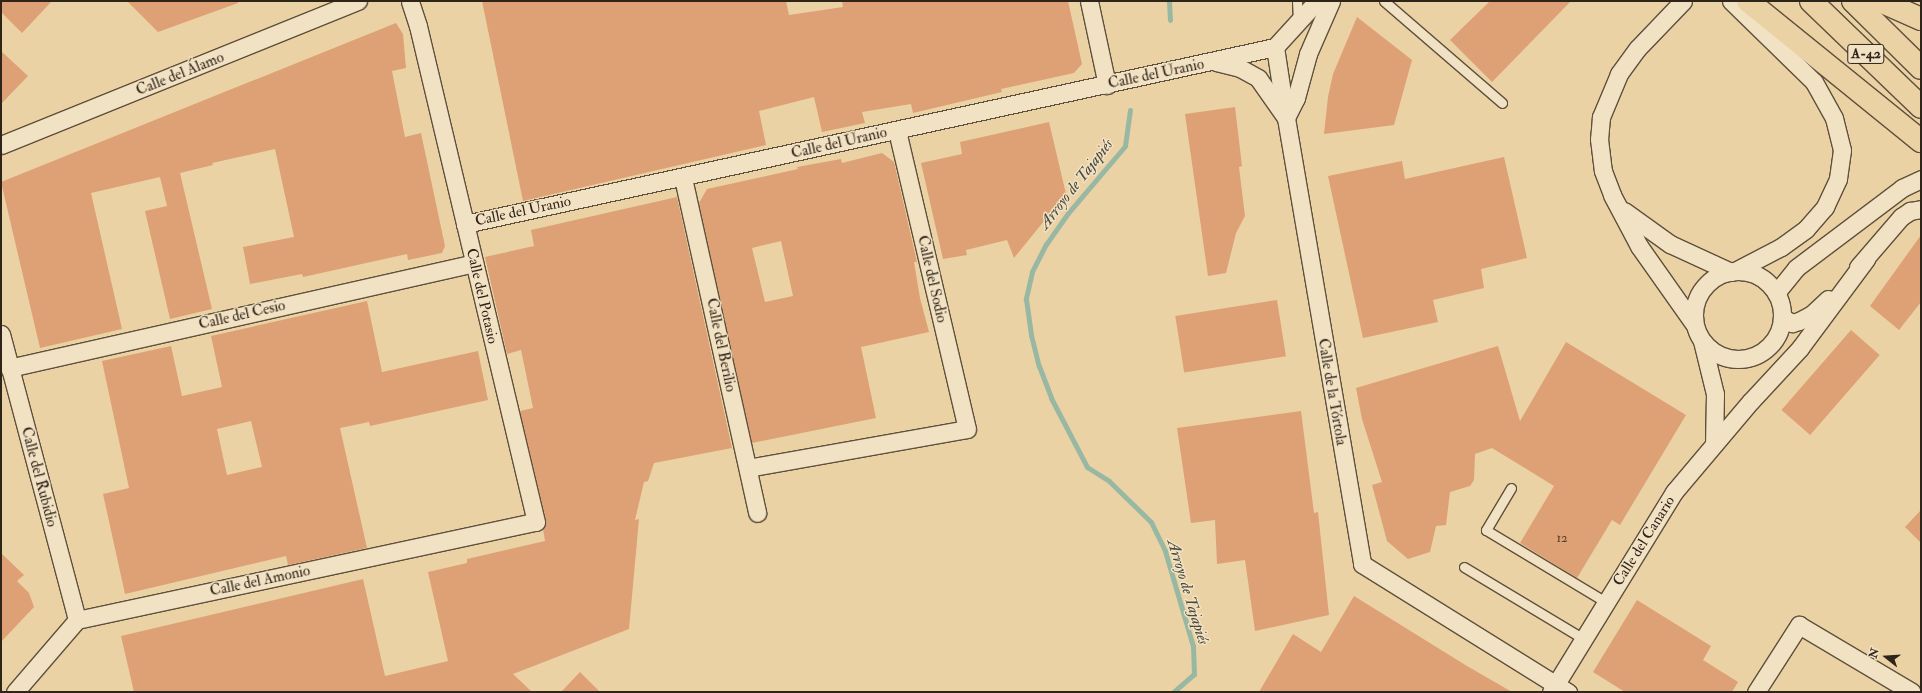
<!DOCTYPE html>
<meta charset="utf-8">
<style>
body{margin:0}
#map{position:relative;width:1922px;height:693px;overflow:hidden;background:#ebd2a4;font-family:"IM FELL Double Pica",serif}
div>[style]{position:absolute}
[style*='--x']{left:calc(var(--x)*1px);top:calc(var(--y)*1px);width:calc(var(--w)*1px);rotate:calc(var(--a)*1deg)}
.stream>*{height:5px;margin:-2.5px;padding:0 2.5px;transform-origin:2.5px;border-radius:2.5px;background:#99b8a3}
.building>*{inset:0;background:#dea075;transform-origin:0 0}
.roads{filter:drop-shadow(1px 0 #5e503c) drop-shadow(-1px 0 #5e503c) drop-shadow(0 1px #5e503c) drop-shadow(0 -1px #5e503c)}
.lane>*{height:9px;margin:-4.5px;padding:0 4.5px;transform-origin:4.5px;border-radius:4.5px;background:#f2e2c4}
.street>*{height:17px;margin:-8.5px;padding:0 8.5px;transform-origin:8.5px;border-radius:8.5px;background:#f2e2c4}
.street>.ring{margin:-8.5px;padding:0;box-sizing:content-box;background:none;border:17px solid #f2e2c4;border-radius:50%}
.highway>*{height:22px;margin:-11px;padding:0 11px;transform-origin:11px;border-radius:11px;background:#ebd2a4}
span{translate:-50% -50%;white-space:nowrap;text-align:center;line-height:1.15;-webkit-text-stroke:3px #f2e2c4;paint-order:stroke}
.number-label{font-size:13px;color:#5b4331}
.number-label span{-webkit-text-stroke-width:0}
.shield-label span{padding:1px 3px;background:#f2e2c4;border:1px solid;border-radius:3px;-webkit-text-stroke-width:0}
.shield-label{font-size:14px;color:#2f241a;font-weight:700}
.street-label{font-size:15px;color:#2f241a}
.water-label{font-size:16px;color:#4a493c;font-style:italic}
.frame{position:absolute;inset:0;border:2px solid #2f241a;pointer-events:none}
.north{position:absolute;left:1866px;top:637px;width:40px;height:40px;-webkit-text-stroke:3px #f2e2c4;paint-order:stroke;rotate:287deg;font-size:11px;font-weight:700;line-height:16px;text-align:center;color:#2f241a}
.north::after{content:'';display:block;margin:auto;width:14px;height:18px;background:#2f241a;clip-path:polygon(50% 0,100% 100%,50% 72%,0 100%)}
</style>
<div id="map">
<div class="stream">
<div style="--x:1169;--y:1;--w:19;--a:87"></div>
<div style="--x:1130;--y:110;--w:36;--a:98"></div>
<div style="--x:1125;--y:146;--w:88;--a:130.4"></div>
<div style="--x:1068;--y:213;--w:38;--a:125"></div>
<div style="--x:1046;--y:244;--w:31;--a:117"></div>
<div style="--x:1032;--y:272;--w:28;--a:103"></div>
<div style="--x:1026;--y:299;--w:36;--a:82"></div>
<div style="--x:1031;--y:335;--w:32;--a:76"></div>
<div style="--x:1039;--y:366;--w:34;--a:69"></div>
<div style="--x:1051;--y:398;--w:78;--a:62.4"></div>
<div style="--x:1087;--y:467;--w:26;--a:32"></div>
<div style="--x:1109;--y:481;--w:59;--a:44.3"></div>
<div style="--x:1151;--y:522;--w:32;--a:64"></div>
<div style="--x:1165;--y:551;--w:99;--a:73.6"></div>
<div style="--x:1193;--y:646;--w:28;--a:88"></div>
<div style="--x:1194;--y:674;--w:28;--a:139"></div>
</div>
<div class="building">
<div style="clip-path:polygon(1px 1px,52px 1px,22px 33px,1px 12px)"></div>
<div style="clip-path:polygon(127px 1px,238px 1px,238px 3px,158px 32px)"></div>
<div style="clip-path:polygon(482px 1px,786px 1px,789px 15px,843px 7px,842px 1px,1068px 1px,1082px 64px,1074px 73px,1001px 89px,1002px 92px,913px 113px,911px 104px,862px 112px,865px 123px,822px 132px,814px 97px,759px 111px,766px 145px,523px 201px)"></div>
<div style="clip-path:polygon(1490px 1px,1571px 1px,1492px 82px,1450px 40px)"></div>
<div style="clip-path:polygon(1357px 17px,1412px 60px,1394px 125px,1324px 134px,1328px 97px,1333px 74px)"></div>
<div style="clip-path:polygon(396px 23px,403px 34px,406px 68px,392px 71px,405px 137px,421px 133px,445px 246px,442px 253px,408px 260px,407px 254px,303px 277px,302px 274px,250px 284px,243px 247px,294px 237px,275px 149px,212px 163px,213px 165px,180px 173px,212px 309px,170px 319px,145px 211px,167px 206px,160px 177px,91px 193px,122px 329px,40px 348px,1px 182px)"></div>
<div style="clip-path:polygon(1px 51px,28px 76px,1px 104px)"></div>
<div style="clip-path:polygon(1235px 107px,1242px 166px,1239px 167px,1245px 216px,1236px 233px,1226px 273px,1208px 276px,1185px 114px)"></div>
<div style="clip-path:polygon(1049px 122px,1066px 194px,1014px 258px,1007px 240px,966px 250px,967px 255px,943px 259px,921px 163px,962px 154px,960px 142px)"></div>
<div style="clip-path:polygon(evenodd,882px 153px,894px 162px,917px 262px,914px 262px,920px 298px,929px 332px,861px 347px,876px 418px,752px 443px,699px 203px,707px 189px,798px 169px,797px 167px,841px 159px,842px 163px,882px 153px,781px 241px,793px 296px,765px 302px,752px 248px,781px 241px)"></div>
<div style="clip-path:polygon(1504px 157px,1527px 258px,1481px 269px,1484px 288px,1433px 300px,1438px 322px,1363px 338px,1328px 176px,1402px 161px,1405px 179px)"></div>
<div style="clip-path:polygon(677px 197px,732px 448px,654px 463px,648px 481px,644px 482px,635px 520px,639px 519px,629px 629px,513px 674px,532px 692px,134px 692px,121px 636px,363px 579px,385px 676px,448px 661px,428px 572px,467px 563px,467px 559px,545px 541px,543px 529px,546px 520px,520px 411px,533px 408px,521px 350px,507px 354px,485px 257px,534px 246px,531px 230px)"></div>
<div style="clip-path:polygon(1921px 235px,1921px 302px,1899px 330px,1870px 306px)"></div>
<div style="left:1277px;top:300px;width:57px;height:103px;rotate:81deg"></div>
<div style="clip-path:polygon(evenodd,367px 301px,382px 372px,478px 351px,488px 400px,370px 426px,369px 422px,340px 428px,367px 548px,288px 565px,286px 556px,125px 594px,103px 494px,129px 488px,102px 361px,171px 346px,182px 396px,222px 387px,211px 336px,367px 301px,251px 421px,262px 467px,227px 475px,217px 429px,251px 421px)"></div>
<div style="left:1851px;top:330px;width:38px;height:106px;rotate:41deg"></div>
<div style="clip-path:polygon(1566px 342px,1686px 415px,1620px 525px,1612px 520px,1577px 578px,1520px 543px,1554px 486px,1492px 448px,1475px 454px,1474px 480px,1470px 486px,1450px 492px,1446px 525px,1436px 526px,1430px 552px,1408px 559px,1387px 541px,1372px 485px,1382px 482px,1362px 419px,1356px 388px,1498px 346px,1520px 421px)"></div>
<div style="clip-path:polygon(1301px 411px,1314px 513px,1318px 512px,1329px 615px,1255px 631px,1245px 560px,1217px 564px,1215px 520px,1191px 523px,1177px 428px)"></div>
<div style="clip-path:polygon(1921px 510px,1921px 543px,1905px 527px)"></div>
<div style="clip-path:polygon(1px 553px,24px 575px,17px 581px,29px 593px,34px 607px,1px 642px)"></div>
<div style="clip-path:polygon(1354px 596px,1467px 666px,1512px 692px,1259px 692px,1293px 634px,1321px 652px)"></div>
<div style="clip-path:polygon(1637px 600px,1711px 646px,1703px 660px,1738px 682px,1732px 692px,1625px 692px,1593px 672px)"></div>
<div style="clip-path:polygon(580px 672px,600px 692px,561px 692px)"></div>
</div>
<div class="roads">
<div class="lane">
<div style="--x:1297;--y:1;--w:19;--a:87"></div>
<div style="--x:1384;--y:1;--w:156;--a:40.8"></div>
<div style="--x:1511;--y:488;--w:49;--a:120.8"></div>
<div style="--x:1486;--y:530;--w:140;--a:31"></div>
<div style="--x:1464;--y:567;--w:140;--a:31"></div>
</div>
<div class="street">
<div style="--x:1089;--y:1;--w:86;--a:77.9"></div>
<div style="--x:1331;--y:1;--w:58;--a:113.5"></div>
<div style="--x:1308;--y:54;--w:46;--a:105.3"></div>
<div style="--x:1296;--y:98;--w:22;--a:117"></div>
<div style="--x:1286;--y:118;--w:452;--a:80.3"></div>
<div style="--x:1362;--y:564;--w:243;--a:31.9"></div>
<div style="--x:1683;--y:1;--w:66;--a:133.8"></div>
<div style="--x:1637;--y:49;--w:31;--a:126"></div>
<div style="--x:1619;--y:74;--w:47;--a:112.7"></div>
<div style="--x:1601;--y:117;--w:22;--a:95"></div>
<div style="--x:1599;--y:139;--w:32;--a:83"></div>
<div style="--x:1603;--y:171;--w:26;--a:69"></div>
<div style="--x:1612;--y:195;--w:58;--a:62.1"></div>
<div style="--x:1639;--y:246;--w:95;--a:54.8"></div>
<div style="--x:1731;--y:1;--w:116;--a:44.3"></div>
<div style="--x:1814;--y:82;--w:41;--a:60.9"></div>
<div style="--x:1834;--y:118;--w:33;--a:76"></div>
<div style="--x:1842;--y:150;--w:29;--a:98"></div>
<div style="--x:1838;--y:179;--w:31;--a:115"></div>
<div style="--x:1825;--y:207;--w:29;--a:131"></div>
<div style="--x:1806;--y:229;--w:31;--a:144"></div>
<div style="--x:1781;--y:247;--w:52;--a:152.4"></div>
<div style="--x:1275;--y:47;--w:66;--a:81.3"></div>
<div style="--x:1216;--y:62;--w:25;--a:14"></div>
<div style="--x:1240;--y:68;--w:21;--a:29"></div>
<div style="--x:1258;--y:78;--w:49;--a:55"></div>
<div style="--x:1;--y:145;--w:385;--a:-22"></div>
<div style="--x:683;--y:178;--w:343;--a:77.5"></div>
<div style="--x:1624;--y:211;--w:57;--a:35.7"></div>
<div style="--x:1670;--y:244;--w:67;--a:24.7"></div>
<div style="--x:465;--y:224;--w:829;--a:-12.33"></div>
<div style="--x:1275;--y:47;--w:62;--a:-47.6"></div>
<div style="--x:1858;--y:267;--w:66;--a:-49.3"></div>
<div style="--x:1901;--y:217;--w:11;--a:-34"></div>
<div style="--x:1910;--y:211;--w:11;--a:-10"></div>
<div class="ring" style="left:1694px;top:271px;width:71px;height:71px"></div>
<div style="--x:1776;--y:293;--w:32;--a:-51"></div>
<div style="--x:1796;--y:268;--w:133;--a:-37"></div>
<div style="--x:1902;--y:188;--w:21;--a:-25"></div>
<div style="--x:1782;--y:317;--w:12;--a:31"></div>
<div style="--x:1792;--y:323;--w:7;--a:-16"></div>
<div style="--x:1799;--y:321;--w:15;--a:-28"></div>
<div style="--x:1812;--y:314;--w:22;--a:-43"></div>
<div style="--x:1;--y:334;--w:296;--a:75.1"></div>
<div style="--x:1702;--y:341;--w:55;--a:76.2"></div>
<div style="--x:1715;--y:394;--w:50;--a:91.1"></div>
<div style="--x:9;--y:368;--w:477;--a:-12.7"></div>
<div style="--x:748;--y:468;--w:222;--a:-10.1"></div>
<div style="--x:967;--y:429;--w:307;--a:-103.2"></div>
<div style="--x:15;--y:692;--w:95;--a:-49.3"></div>
<div style="--x:77;--y:620;--w:469;--a:-12.1"></div>
<div style="--x:536;--y:522;--w:510;--a:-103.38"></div>
<div style="--x:418;--y:26;--w:26;--a:-108"></div>
<div style="--x:1551;--y:692;--w:235;--a:-58.4"></div>
<div style="--x:1674;--y:492;--w:119;--a:-49.8"></div>
<div style="--x:1751;--y:401;--w:72;--a:-47.2"></div>
<div style="--x:1800;--y:348;--w:111;--a:-53.4"></div>
<div style="--x:1756;--y:692;--w:80;--a:-57.3"></div>
<div style="--x:1799;--y:625;--w:131;--a:30.7"></div>
</div>
<div class="highway">
<div style="--x:1748;--y:1;--w:223;--a:39"></div>
<div style="--x:1811;--y:1;--w:153;--a:43.9"></div>
<div style="--x:1853;--y:1;--w:95;--a:44.6"></div>
<div style="--x:1880;--y:1;--w:45;--a:23.7"></div>
</div>
</div>
<div class="number-label">
<span style="left:1562px;top:538px">12</span>
</div>
<div class="shield-label">
<span style="left:1866px;top:54px">A-42</span>
</div>
<div class="street-label">
<span style="left:180px;top:74px;rotate:-22deg">Calle del Álamo</span>
<span style="left:1156px;top:74px;rotate:-12deg">Calle del Uranio</span>
<span style="left:839px;top:143px;rotate:-13deg">Calle del Uranio</span>
<span style="left:523px;top:211px;rotate:-12deg">Calle del Uranio</span>
<span style="left:932px;top:279px;rotate:77deg">Calle del Sodio</span>
<span style="left:482px;top:296px;rotate:77deg">Calle del Potasio</span>
<span style="left:242px;top:315px;rotate:-13deg">Calle del Cesio</span>
<span style="left:721px;top:345px;rotate:78deg">Calle del Berilio</span>
<span style="left:1332px;top:392px;rotate:80deg">Calle de la Tórtola</span>
<span style="left:39px;top:477px;rotate:75deg">Calle del Rubidio</span>
<span style="left:1644px;top:541px;rotate:-58deg">Calle del Canario</span>
<span style="left:260px;top:581px;rotate:-12deg">Calle del Amonio</span>
</div>
<div class="water-label">
<span style="left:1076px;top:184px;rotate:-52deg">Arroyo de Tajapiés</span>
<span style="left:1188px;top:592px;rotate:73deg">Arroyo de Tajapiés</span>
</div>
<div class="frame"></div>
<div class="north">N</div>
</div>
